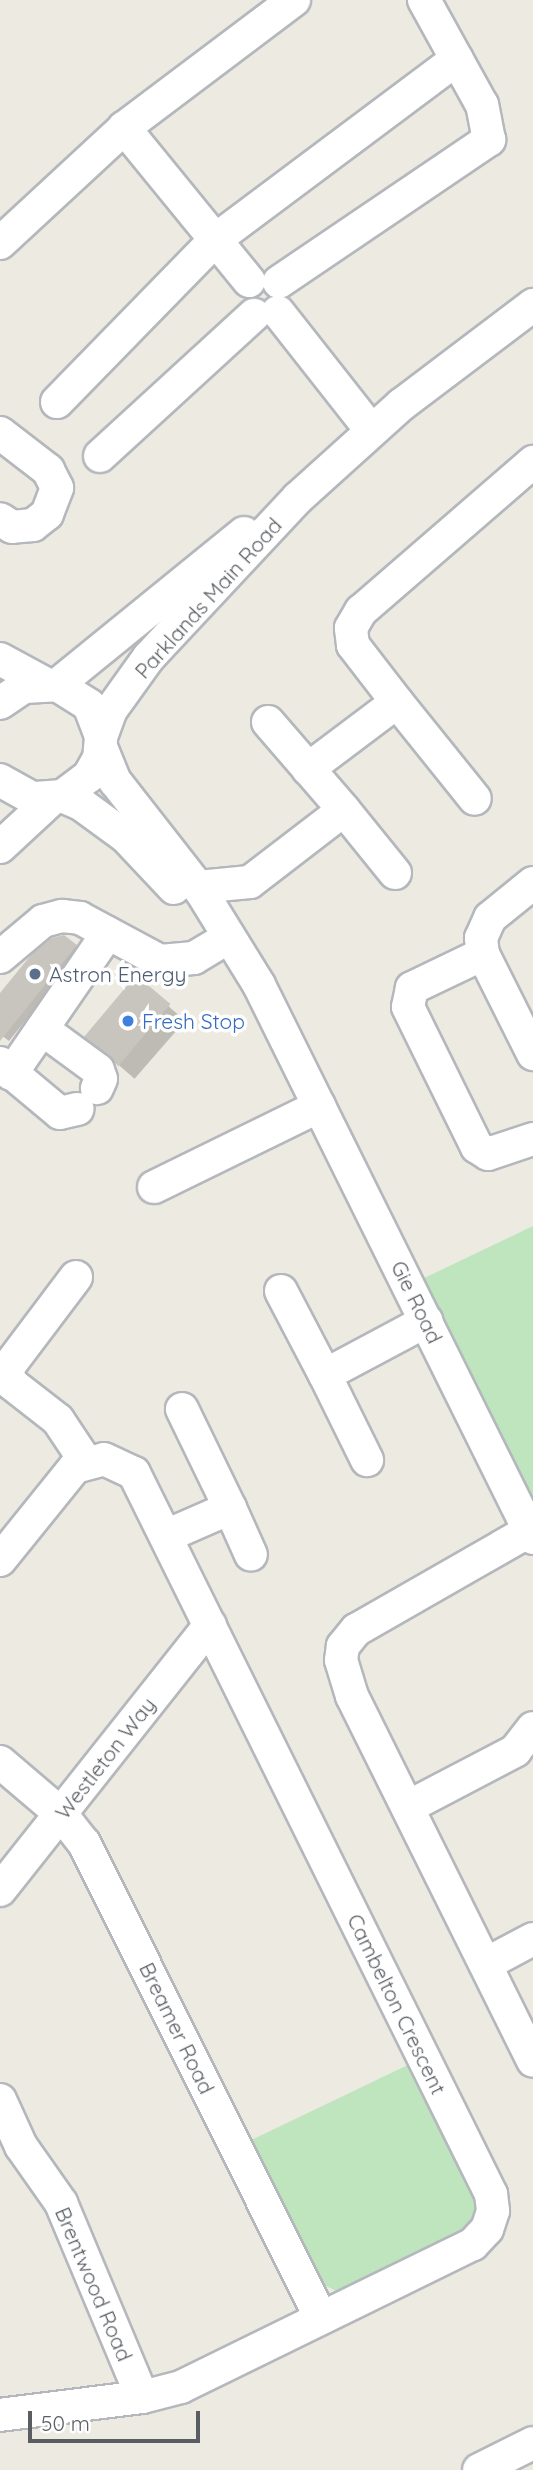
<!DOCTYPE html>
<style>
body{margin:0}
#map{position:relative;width:533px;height:2470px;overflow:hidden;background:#edeae2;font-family:Quicksand,sans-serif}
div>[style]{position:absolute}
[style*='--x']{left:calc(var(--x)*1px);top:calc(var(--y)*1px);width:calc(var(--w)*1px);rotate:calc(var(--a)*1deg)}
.green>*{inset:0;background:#bfe5be}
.shadow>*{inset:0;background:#0003;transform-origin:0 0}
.building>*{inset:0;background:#c8c5bf;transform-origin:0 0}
.roads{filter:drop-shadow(2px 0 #b4b8bc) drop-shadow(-2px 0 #b4b8bc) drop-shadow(0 2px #b4b8bc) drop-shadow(0 -2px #b4b8bc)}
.minor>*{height:32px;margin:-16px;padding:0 16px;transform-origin:16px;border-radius:16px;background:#fff}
.dots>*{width:19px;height:19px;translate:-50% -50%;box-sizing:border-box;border:4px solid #fff;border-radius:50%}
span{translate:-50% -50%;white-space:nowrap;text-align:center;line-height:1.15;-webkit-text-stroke:7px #fff;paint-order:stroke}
.street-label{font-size:21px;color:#5a5e63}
.service-label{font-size:21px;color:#4e5e75}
.left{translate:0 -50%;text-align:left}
.shop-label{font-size:21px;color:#366cbe}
.scale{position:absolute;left:28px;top:2411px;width:172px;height:32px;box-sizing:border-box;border:4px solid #5a5e63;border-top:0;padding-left:9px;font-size:21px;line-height:24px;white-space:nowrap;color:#5a5e63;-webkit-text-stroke:5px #fff;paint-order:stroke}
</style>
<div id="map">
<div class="green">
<div style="clip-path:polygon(533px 1226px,533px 1514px,420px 1280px)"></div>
<div style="clip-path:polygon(414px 2062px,479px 2197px,475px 2228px,343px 2294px,313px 2280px,245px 2143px)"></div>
</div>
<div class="shadow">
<div style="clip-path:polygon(64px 937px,81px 951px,9px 1041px,0 1034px,0 996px)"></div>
<div style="left:136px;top:978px;width:65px;height:77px;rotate:41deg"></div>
</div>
<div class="building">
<div style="clip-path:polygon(64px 935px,77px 945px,0 1041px,0 993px,31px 955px,52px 938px)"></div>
<div style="left:136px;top:975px;width:45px;height:81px;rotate:40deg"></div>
</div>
<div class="roads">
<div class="minor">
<div style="--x:0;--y:243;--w:169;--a:-42.8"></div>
<div style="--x:249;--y:281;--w:198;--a:-129.2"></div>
<div style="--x:124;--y:128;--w:213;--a:-37"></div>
<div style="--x:279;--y:282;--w:254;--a:-34.1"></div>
<div style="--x:489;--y:140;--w:36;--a:-101"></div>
<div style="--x:482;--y:105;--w:120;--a:-118.9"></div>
<div style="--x:278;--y:312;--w:150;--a:51.8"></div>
<div style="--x:57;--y:402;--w:226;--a:-45.7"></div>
<div style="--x:215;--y:240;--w:302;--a:-36.8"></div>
<div style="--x:0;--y:433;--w:61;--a:37.6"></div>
<div style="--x:48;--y:470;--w:20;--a:63"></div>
<div style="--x:57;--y:488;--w:28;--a:111"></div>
<div style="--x:47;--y:514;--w:18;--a:142"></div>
<div style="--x:33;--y:525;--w:21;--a:175"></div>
<div style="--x:12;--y:527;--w:14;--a:-146"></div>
<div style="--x:100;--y:456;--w:209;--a:-42.5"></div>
<div style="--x:0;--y:659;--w:52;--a:28.5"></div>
<div style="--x:57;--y:685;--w:241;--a:-39.1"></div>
<div style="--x:397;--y:702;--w:124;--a:51.2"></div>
<div style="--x:0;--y:703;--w:29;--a:-34"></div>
<div style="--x:24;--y:687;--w:33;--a:-3"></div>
<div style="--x:57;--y:685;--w:38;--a:32"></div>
<div style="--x:89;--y:705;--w:34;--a:69"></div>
<div style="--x:101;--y:737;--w:21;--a:95"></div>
<div style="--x:99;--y:758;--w:21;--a:119"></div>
<div style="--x:89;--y:776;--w:34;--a:143"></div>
<div style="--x:62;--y:796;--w:30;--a:176"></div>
<div style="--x:32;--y:798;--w:37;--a:-151"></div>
<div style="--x:268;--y:722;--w:116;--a:49.2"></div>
<div style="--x:101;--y:737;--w:29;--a:-70"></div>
<div style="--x:111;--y:710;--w:65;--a:-54.4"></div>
<div style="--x:149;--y:657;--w:218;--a:-46.9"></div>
<div style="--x:298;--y:498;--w:139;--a:-42.1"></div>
<div style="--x:401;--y:405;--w:166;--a:-37.1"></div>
<div style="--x:101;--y:747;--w:37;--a:68"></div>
<div style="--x:115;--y:781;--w:140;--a:52"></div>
<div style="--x:201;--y:891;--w:110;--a:58.3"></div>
<div style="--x:259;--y:985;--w:617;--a:63.64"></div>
<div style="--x:308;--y:769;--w:111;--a:-37"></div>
<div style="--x:397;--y:702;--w:72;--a:-127.7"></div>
<div style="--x:353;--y:645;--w:17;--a:-97"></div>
<div style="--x:351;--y:628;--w:20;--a:-60"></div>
<div style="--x:361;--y:611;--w:228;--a:-40.9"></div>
<div style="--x:62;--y:796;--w:21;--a:23"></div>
<div style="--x:81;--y:804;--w:56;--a:36.3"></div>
<div style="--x:126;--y:837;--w:70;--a:46.7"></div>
<div style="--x:0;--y:847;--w:72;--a:-42.8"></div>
<div style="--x:533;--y:883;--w:55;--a:140.9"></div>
<div style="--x:490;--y:918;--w:22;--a:114"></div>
<div style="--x:481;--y:938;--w:16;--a:83"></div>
<div style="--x:483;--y:954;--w:112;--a:63.4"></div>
<div style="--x:198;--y:887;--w:52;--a:-5.5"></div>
<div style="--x:250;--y:882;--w:118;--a:-37.5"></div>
<div style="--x:344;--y:810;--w:81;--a:51"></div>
<div style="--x:483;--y:954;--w:79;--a:154.4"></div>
<div style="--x:412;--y:988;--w:19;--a:102"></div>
<div style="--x:408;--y:1007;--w:156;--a:63.8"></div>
<div style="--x:477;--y:1147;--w:13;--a:32"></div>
<div style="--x:488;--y:1154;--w:47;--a:-18.4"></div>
<div style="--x:0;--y:957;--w:56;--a:-39.9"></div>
<div style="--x:43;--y:921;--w:20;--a:-15"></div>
<div style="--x:62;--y:916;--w:18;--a:6"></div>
<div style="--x:80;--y:918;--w:91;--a:28.3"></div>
<div style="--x:160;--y:961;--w:34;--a:-5"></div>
<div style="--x:194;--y:958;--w:26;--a:-31"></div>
<div style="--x:42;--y:1029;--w:69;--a:36.2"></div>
<div style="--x:98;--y:1070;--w:9;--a:72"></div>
<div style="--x:101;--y:1079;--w:10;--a:114"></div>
<div style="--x:0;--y:1063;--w:78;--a:39.8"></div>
<div style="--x:60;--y:1113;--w:18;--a:-13"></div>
<div style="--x:11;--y:1074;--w:171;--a:-55.5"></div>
<div style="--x:154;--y:1187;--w:184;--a:-26.1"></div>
<div style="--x:76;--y:1277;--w:116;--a:127"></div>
<div style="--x:6;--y:1370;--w:15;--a:67"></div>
<div style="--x:12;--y:1384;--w:58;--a:38"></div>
<div style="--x:58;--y:1420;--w:50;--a:56.3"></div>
<div style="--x:281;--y:1291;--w:95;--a:62.4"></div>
<div style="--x:325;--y:1375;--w:115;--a:-28.1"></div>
<div style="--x:325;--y:1375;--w:95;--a:63.7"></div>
<div style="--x:230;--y:1508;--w:51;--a:65.9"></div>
<div style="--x:529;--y:1531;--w:199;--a:150.2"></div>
<div style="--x:356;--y:1630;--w:21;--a:129"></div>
<div style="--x:343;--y:1646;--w:14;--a:98"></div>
<div style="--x:341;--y:1660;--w:38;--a:73"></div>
<div style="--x:352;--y:1696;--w:407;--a:63.6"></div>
<div style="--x:166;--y:1536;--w:70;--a:-23.6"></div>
<div style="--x:230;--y:1508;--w:110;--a:-115.9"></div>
<div style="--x:0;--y:1560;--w:119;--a:-51.1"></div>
<div style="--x:75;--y:1467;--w:30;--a:-15"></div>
<div style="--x:104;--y:1459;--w:33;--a:25"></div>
<div style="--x:134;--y:1473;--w:805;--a:63.66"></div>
<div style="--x:491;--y:2194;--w:17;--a:83"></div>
<div style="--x:493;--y:2211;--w:19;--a:108"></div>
<div style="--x:487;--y:2229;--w:21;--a:133"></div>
<div style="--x:473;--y:2244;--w:325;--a:153.9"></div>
<div style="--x:181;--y:2387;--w:40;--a:165.6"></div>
<div style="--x:142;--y:2397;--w:143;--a:172.8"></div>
<div style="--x:0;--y:1762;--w:80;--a:40.4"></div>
<div style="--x:61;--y:1814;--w:37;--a:52"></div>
<div style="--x:84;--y:1843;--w:531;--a:63.48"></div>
<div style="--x:408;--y:1807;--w:121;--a:-27.6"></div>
<div style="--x:515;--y:1751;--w:29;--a:-52"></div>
<div style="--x:0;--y:1890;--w:338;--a:-51.6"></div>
<div style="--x:486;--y:1964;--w:53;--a:-28"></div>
<div style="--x:0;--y:2100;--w:51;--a:65.5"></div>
<div style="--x:21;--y:2146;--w:70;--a:54.9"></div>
<div style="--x:61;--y:2203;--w:210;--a:67.3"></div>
<div style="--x:479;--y:2470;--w:60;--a:-26.6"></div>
</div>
</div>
<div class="dots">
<div style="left:35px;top:974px;background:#5c6f8a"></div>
<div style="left:128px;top:1021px;background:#3f7fe0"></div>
</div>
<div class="street-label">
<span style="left:208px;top:598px;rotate:-48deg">Parklands Main Road</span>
<span style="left:417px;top:1302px;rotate:64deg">Gie Road</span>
<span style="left:105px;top:1758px;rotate:-52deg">Westleton Way</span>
<span style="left:397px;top:2004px;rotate:64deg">Cambelton Crescent</span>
<span style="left:177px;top:2028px;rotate:64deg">Breamer Road</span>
<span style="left:94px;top:2284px;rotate:67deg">Brentwood Road</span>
</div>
<div class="service-label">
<span class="left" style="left:49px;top:974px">Astron Energy</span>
</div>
<div class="shop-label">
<span class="left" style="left:142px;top:1021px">Fresh Stop</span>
</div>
<div class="scale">50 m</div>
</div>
